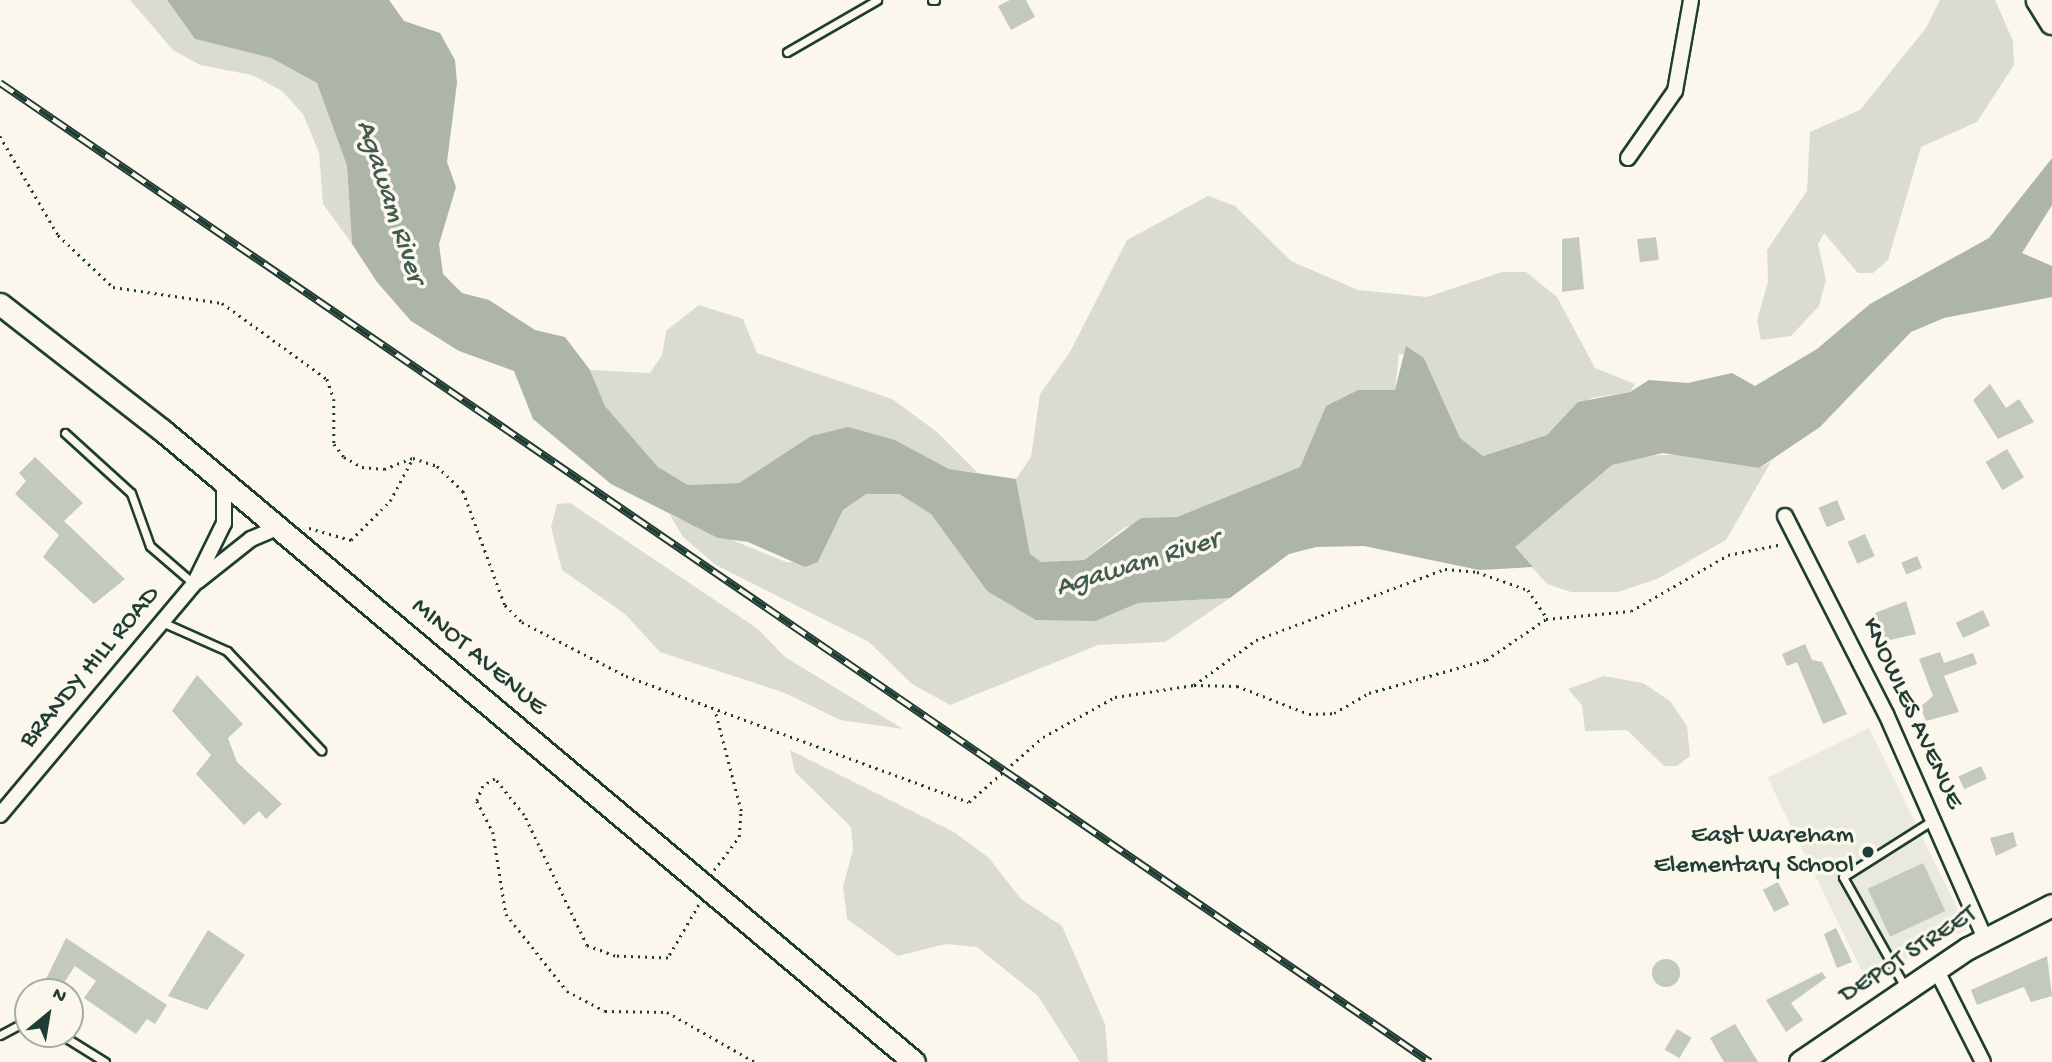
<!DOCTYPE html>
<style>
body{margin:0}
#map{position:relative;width:2052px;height:1062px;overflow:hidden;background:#fbf7ec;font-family:"Gochi Hand",sans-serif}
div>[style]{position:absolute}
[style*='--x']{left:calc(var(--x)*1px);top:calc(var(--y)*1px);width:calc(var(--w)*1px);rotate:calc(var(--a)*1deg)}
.built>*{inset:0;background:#eae9de;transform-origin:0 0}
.green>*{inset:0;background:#dbdcd1}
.water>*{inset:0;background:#adb4aa}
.building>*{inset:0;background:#c4c9be;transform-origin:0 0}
.round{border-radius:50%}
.path>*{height:2.5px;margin-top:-1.25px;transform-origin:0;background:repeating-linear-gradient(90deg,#1f3d34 0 2px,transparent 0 7px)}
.roads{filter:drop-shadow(2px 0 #1f3d34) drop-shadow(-2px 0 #1f3d34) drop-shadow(0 2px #1f3d34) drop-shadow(0 -2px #1f3d34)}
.service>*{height:7px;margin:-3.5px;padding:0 3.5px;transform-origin:3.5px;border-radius:3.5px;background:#fbf7ec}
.minor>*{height:14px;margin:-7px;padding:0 7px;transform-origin:7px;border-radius:7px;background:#fbf7ec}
.secondary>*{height:21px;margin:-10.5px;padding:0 10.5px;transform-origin:10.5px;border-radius:10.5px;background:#fbf7ec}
.primary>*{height:23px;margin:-11.5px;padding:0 11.5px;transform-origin:11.5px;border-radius:11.5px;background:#fbf7ec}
.rail>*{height:8px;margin-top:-4px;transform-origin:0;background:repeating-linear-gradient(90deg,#fbf7ec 0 16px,#1f3d34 0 32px);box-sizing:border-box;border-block:2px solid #1f3d34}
.dots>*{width:19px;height:19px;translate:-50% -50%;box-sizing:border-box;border:4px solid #fbf7ec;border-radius:50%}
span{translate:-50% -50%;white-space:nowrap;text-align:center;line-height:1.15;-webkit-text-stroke:7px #fbf7ec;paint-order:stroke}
.street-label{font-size:26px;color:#1f3d34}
.poi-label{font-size:26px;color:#1f3d34}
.right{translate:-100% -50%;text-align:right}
.water-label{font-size:28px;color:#425b52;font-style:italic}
.north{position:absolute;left:14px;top:978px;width:70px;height:70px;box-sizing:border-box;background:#fbf7ec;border:2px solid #a3ada2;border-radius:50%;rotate:30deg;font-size:19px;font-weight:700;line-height:28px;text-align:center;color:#1f3d34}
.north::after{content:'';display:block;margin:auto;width:24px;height:32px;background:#1f3d34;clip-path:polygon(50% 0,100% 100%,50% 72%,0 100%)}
</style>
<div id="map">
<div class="built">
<div style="left:1869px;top:728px;width:224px;height:113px;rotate:64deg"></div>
</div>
<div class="green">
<div style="clip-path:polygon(130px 0,167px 0,195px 39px,271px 58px,317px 83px,347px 166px,352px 244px,323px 204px,319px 153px,303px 114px,282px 91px,252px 75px,200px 65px,173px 50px)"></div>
<div style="clip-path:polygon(1940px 0,1995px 0,2013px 41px,2014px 65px,1977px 122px,1921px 147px,1888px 260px,1873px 273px,1858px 273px,1824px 233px,1818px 244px,1826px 280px,1819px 306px,1791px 336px,1761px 340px,1757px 321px,1768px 281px,1767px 250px,1807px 191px,1810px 132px,1860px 110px,1926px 28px)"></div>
<div style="clip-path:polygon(1208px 196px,1235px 206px,1291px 261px,1358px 290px,1427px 297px,1502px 272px,1526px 272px,1557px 297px,1595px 368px,1635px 384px,1630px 392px,1591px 398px,1547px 435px,1483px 456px,1460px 438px,1424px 358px,1399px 354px,1395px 390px,1358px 390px,1326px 406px,1300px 467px,1177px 517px,1125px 527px,1084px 560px,1041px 562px,1030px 555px,1016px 479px,1031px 457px,1040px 394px,1070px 352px,1127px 240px)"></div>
<div style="clip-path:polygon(699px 305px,743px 319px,757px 353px,892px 399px,937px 432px,978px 473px,949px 469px,895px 440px,811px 436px,739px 483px,688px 485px,658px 467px,605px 406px,590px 370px,650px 373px,662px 355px,666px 331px)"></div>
<div style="clip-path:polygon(1685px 454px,1759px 468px,1771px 462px,1726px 540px,1657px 579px,1618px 592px,1571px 592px,1547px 584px,1514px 547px,1612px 465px,1639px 456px)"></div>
<div style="clip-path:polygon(865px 494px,899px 494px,931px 514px,987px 591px,1096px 621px,1138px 603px,1230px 598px,1165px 642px,1098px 645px,950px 705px,912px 684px,869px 642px,716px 565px,683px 537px,670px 515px,786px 562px,818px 562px,843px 510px)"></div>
<div style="clip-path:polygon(570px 503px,758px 629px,785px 657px,903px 729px,840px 720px,785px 693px,660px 652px,625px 614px,562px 570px,551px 527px,557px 504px)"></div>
<div style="clip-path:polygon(1604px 676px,1643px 683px,1670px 701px,1687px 726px,1690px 756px,1677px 766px,1664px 766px,1627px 730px,1585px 731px,1582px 705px,1568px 689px)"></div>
<div style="clip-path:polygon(790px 750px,954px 832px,989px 858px,1021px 899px,1062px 926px,1105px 1024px,1108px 1062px,1080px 1062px,1038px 996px,977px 947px,946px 944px,898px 956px,847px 919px,843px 887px,853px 850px,851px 827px,795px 772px)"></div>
</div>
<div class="water">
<div style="clip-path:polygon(167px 0,389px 0,404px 21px,440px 33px,455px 60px,457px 83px,447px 162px,456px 187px,439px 244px,443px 274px,462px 293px,489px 300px,535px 330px,565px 337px,590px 370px,605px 406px,658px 467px,688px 485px,739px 483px,811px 436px,848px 427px,895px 440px,949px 469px,1016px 479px,1030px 554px,1041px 562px,1084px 560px,1141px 518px,1177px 517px,1300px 467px,1326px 406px,1358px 390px,1395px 390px,1406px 346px,1424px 358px,1460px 438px,1483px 456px,1547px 435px,1578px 402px,1630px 392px,1649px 380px,1688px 383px,1732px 373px,1755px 386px,1817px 349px,1870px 304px,1989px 238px,2052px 158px,2052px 205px,2022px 253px,2052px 266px,2052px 297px,1944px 318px,1911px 332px,1820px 427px,1759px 468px,1663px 453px,1612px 465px,1515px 547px,1533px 567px,1479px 570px,1364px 546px,1316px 547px,1289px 554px,1230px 598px,1138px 603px,1096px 621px,1036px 620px,987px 591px,931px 514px,899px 494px,866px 494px,843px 510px,818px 562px,805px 567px,748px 542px,718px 538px,611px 484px,533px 419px,514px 371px,459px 351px,411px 321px,377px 282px,352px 244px,347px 166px,317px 83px,271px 58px,195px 39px)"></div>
</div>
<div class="building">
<div style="clip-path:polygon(1010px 0,1026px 0,1035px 17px,1011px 30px,998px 6px)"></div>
<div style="clip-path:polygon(1579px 237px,1584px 289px,1562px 292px,1562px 239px)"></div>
<div style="left:1656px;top:237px;width:23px;height:19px;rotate:83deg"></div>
<div style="clip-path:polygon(1990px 384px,2006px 408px,2019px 399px,2034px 422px,1998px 439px,1973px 400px)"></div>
<div style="left:2007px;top:449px;width:33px;height:25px;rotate:59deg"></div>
<div style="clip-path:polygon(35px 457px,83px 503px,64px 521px,125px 579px,94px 604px,43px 557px,59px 535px,15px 494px,26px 481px,19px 473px)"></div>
<div style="left:1837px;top:500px;width:21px;height:20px;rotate:67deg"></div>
<div style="left:1865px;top:534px;width:24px;height:19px;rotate:66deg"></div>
<div style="left:1917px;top:556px;width:13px;height:17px;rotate:67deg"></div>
<div style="clip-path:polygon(1906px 601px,1916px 634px,1886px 641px,1875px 613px)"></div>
<div style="left:1983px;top:610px;width:17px;height:30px;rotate:65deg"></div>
<div style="clip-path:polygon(1805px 644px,1812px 660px,1822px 662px,1847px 714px,1823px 724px,1797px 662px,1787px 666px,1782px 654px)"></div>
<div style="clip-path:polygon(1940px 652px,1944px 663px,1973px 653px,1977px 664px,1944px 676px,1959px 712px,1926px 721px,1920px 707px,1933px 696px,1919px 659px)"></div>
<div style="clip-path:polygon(197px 675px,243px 724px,228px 738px,237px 762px,282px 804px,266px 819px,259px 811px,244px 825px,196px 774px,211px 755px,172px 711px)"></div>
<div style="left:1981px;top:766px;width:14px;height:25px;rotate:65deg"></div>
<div style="clip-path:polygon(2013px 832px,2017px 846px,1996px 856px,1990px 838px)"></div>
<div style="left:1923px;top:863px;width:53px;height:61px;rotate:65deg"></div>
<div style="left:1778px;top:882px;width:25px;height:17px;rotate:63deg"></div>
<div style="clip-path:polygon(1836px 928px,1852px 962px,1837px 968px,1824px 934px)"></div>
<div style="clip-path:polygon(208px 930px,245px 955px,207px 1010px,168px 996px)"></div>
<div style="clip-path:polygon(66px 938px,167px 1005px,155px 1024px,147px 1019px,136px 1034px,84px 998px,96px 981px,75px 966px,60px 989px,46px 979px)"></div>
<div style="clip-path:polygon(2047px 956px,2052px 996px,2031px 1002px,2024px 987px,1977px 1005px,1971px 990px)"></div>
<div class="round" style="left:1652px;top:959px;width:28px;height:28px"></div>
<div style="clip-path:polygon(1822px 972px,1826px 978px,1791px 1003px,1803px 1020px,1786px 1032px,1766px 1000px)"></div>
<div style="clip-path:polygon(1735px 1024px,1758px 1062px,1724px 1062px,1710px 1038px)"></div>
<div style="left:1677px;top:1029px;width:17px;height:24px;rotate:31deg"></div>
</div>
<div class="path">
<div style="--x:0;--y:136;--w:115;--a:59.6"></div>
<div style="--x:58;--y:235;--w:76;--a:43.4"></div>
<div style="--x:113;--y:287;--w:110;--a:8.4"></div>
<div style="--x:222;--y:303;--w:130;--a:35.9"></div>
<div style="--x:327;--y:379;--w:21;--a:71"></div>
<div style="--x:334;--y:399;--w:45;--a:90"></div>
<div style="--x:334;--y:444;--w:16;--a:52"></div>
<div style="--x:344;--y:457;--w:21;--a:29"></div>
<div style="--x:362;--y:467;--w:22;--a:5"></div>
<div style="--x:384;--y:469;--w:31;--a:-21"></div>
<div style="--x:413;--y:458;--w:25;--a:18"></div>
<div style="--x:437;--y:466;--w:36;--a:44"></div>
<div style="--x:463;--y:491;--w:121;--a:69.8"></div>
<div style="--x:505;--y:605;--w:24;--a:45"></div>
<div style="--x:522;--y:622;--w:117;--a:27.4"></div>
<div style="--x:626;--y:676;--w:365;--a:20.2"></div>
<div style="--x:969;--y:802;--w:98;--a:-41.3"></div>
<div style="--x:1043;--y:737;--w:82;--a:-29.1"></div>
<div style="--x:1115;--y:697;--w:80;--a:-8.6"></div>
<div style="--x:1194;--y:685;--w:43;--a:1.3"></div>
<div style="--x:1237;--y:686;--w:77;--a:21.3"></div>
<div style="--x:1309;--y:714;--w:25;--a:-2"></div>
<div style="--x:1334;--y:713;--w:40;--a:-29.7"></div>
<div style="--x:1369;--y:693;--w:122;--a:-15.8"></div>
<div style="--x:1486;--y:660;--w:73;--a:-34.3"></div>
<div style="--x:1546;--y:619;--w:85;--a:-5.4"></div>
<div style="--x:1631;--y:611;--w:112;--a:-30"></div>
<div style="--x:1728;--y:555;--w:55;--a:-11.5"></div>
<div style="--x:309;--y:528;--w:44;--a:15.9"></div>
<div style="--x:351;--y:540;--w:55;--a:-45"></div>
<div style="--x:390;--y:501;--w:49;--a:-61.9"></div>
<div style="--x:1194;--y:685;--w:77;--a:-36"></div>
<div style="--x:1256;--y:640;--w:202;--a:-20.6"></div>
<div style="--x:1445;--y:569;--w:32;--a:5"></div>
<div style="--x:1477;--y:572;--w:54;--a:19.4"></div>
<div style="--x:1528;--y:590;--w:32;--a:56"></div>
<div style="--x:714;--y:870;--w:41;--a:-52.9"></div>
<div style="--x:739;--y:837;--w:26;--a:-86"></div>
<div style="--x:741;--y:811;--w:103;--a:-104.6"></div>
<div style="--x:699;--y:905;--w:61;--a:120.3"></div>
<div style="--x:668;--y:958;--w:53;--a:-177.8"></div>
<div style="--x:615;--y:956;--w:30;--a:-160"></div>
<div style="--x:587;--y:946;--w:145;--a:-115.7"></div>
<div style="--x:524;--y:815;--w:46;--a:-128.9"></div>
<div style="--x:495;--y:779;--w:14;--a:150"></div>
<div style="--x:483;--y:786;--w:16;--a:112"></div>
<div style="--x:477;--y:801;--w:35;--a:63"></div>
<div style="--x:493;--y:832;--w:83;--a:81"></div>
<div style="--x:506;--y:914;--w:98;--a:51.6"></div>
<div style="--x:567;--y:991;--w:43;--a:27.8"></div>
<div style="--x:605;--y:1011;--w:62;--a:0.9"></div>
<div style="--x:667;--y:1012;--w:101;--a:29.6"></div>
</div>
<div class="roads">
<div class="service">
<div style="--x:932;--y:0;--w:3;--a:0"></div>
<div style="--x:787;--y:52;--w:104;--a:-30"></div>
<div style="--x:65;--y:433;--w:89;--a:42.3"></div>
<div style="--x:131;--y:493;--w:56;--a:70.3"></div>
<div style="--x:150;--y:546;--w:58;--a:40.8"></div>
<div style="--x:162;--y:622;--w:71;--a:24"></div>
<div style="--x:227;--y:651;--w:137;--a:46.5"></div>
<div style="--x:1905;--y:987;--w:126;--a:-119.4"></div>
<div style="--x:1843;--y:877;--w:107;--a:-32.3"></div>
<div style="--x:60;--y:1034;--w:53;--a:31.9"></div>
<div style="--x:0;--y:1035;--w:32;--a:-28"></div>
</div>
<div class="minor">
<div style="--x:1628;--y:158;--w:82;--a:-55"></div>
<div style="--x:1675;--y:91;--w:92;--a:-80"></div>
<div style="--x:1785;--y:516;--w:222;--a:63"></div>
<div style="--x:1886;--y:714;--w:245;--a:66.2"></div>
<div style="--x:198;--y:581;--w:68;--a:-38.4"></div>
<div style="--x:251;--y:539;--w:30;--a:-23"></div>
<div style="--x:0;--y:815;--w:302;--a:-50"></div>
<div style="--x:194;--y:584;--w:68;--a:-63.8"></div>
<div style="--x:224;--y:523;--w:41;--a:-90"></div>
<div style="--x:1936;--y:969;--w:104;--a:63.2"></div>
</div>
<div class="secondary">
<div style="--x:0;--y:304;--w:205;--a:37.9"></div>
<div style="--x:162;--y:430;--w:982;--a:40.04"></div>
<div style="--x:1800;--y:1062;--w:203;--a:-34.2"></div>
<div style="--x:1968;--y:948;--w:94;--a:-27.1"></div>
</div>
<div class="primary">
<div style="--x:2038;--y:0;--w:26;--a:58"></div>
</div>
</div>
<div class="rail">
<div style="--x:0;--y:83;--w:1733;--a:34.4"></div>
</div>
<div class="dots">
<div style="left:1868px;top:852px;background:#1f3d34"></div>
</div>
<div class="street-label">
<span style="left:478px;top:658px;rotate:40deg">MINOT AVENUE</span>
<span style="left:91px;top:668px;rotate:-50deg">BRANDY HILL ROAD</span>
<span style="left:1911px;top:714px;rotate:65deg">KNOWLES AVENUE</span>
<span style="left:1909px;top:956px;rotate:-33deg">DEPOT STREET</span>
</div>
<div class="poi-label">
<span class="right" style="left:1854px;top:852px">East Wareham<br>Elementary School</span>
</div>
<div class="water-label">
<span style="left:389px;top:202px;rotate:72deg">Agawam River</span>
<span style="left:1138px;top:565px;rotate:-17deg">Agawam River</span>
</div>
<div class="north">N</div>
</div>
